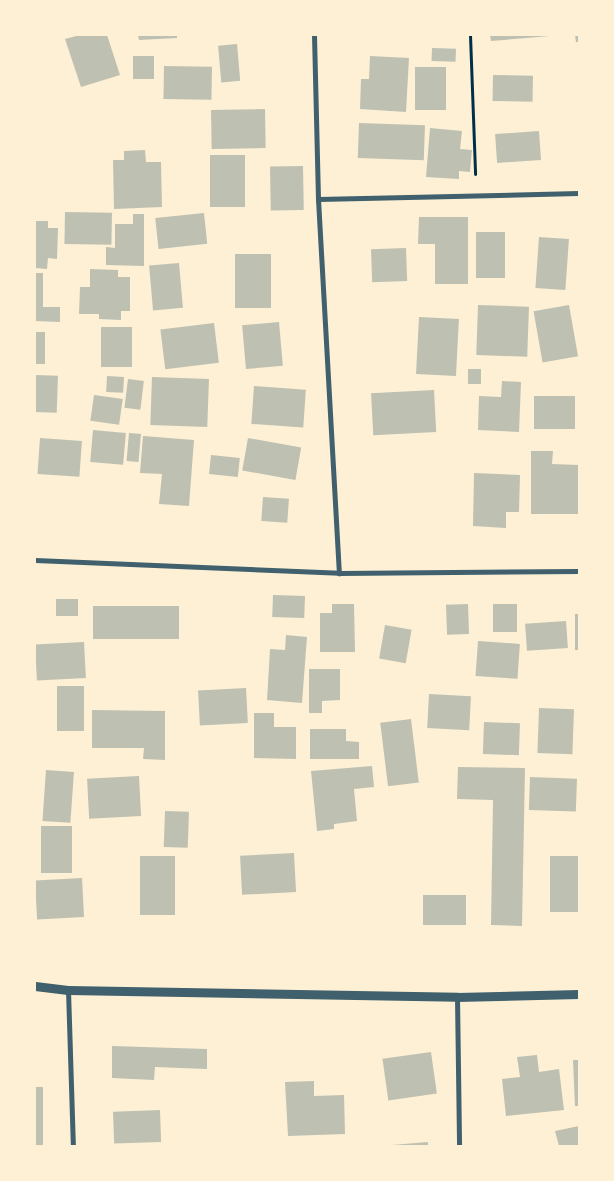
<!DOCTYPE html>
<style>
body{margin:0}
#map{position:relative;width:614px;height:1181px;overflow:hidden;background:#fdf0d5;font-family:"Golos Text",sans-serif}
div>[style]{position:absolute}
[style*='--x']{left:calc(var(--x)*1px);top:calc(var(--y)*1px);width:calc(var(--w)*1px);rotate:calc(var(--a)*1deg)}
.building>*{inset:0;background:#bec0b2;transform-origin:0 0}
.path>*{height:3px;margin:-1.5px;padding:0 1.5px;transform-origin:1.5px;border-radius:1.5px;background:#003049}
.minor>*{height:5px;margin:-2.5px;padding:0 2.5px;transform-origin:2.5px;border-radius:2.5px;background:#3f606c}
.tertiary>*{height:9px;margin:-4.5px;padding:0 4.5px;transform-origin:4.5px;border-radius:4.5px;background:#3f606c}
span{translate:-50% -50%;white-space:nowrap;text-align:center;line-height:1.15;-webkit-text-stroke:4px #fdf0d5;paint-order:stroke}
.frame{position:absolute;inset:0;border:36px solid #fdf0d5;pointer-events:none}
</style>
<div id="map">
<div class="building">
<div style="clip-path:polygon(80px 35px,107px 35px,120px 75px,81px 87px,65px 39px)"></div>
<div style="clip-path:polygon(138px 35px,177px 35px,177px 38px,139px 40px)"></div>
<div style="clip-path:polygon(490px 35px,550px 35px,550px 36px,491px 41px)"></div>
<div style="clip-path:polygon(575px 35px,579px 35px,579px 42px,576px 42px)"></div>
<div style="left:237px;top:44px;width:37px;height:19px;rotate:85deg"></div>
<div style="left:432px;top:48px;width:24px;height:13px;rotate:2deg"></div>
<div style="left:133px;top:56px;width:21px;height:23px"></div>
<div style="clip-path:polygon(370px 56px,409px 58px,406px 112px,360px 109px,361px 79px,369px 79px)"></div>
<div style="left:164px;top:66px;width:48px;height:33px;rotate:1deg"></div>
<div style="left:415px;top:67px;width:31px;height:43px"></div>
<div style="left:493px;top:75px;width:40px;height:26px;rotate:1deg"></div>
<div style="left:265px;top:109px;width:39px;height:54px;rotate:89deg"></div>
<div style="left:359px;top:123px;width:66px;height:35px;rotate:2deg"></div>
<div style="clip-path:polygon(430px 128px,462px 131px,460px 149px,472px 150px,470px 172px,459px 171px,459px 179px,426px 177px)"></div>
<div style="left:539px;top:131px;width:29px;height:44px;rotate:86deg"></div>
<div style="clip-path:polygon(145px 150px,146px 162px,161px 162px,162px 207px,114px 209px,113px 160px,124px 160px,124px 151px)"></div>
<div style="left:210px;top:155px;width:35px;height:52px"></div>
<div style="left:303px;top:166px;width:44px;height:33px;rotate:89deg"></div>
<div style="left:65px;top:212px;width:47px;height:32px;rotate:1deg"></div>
<div style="left:204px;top:213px;width:31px;height:49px;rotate:84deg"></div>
<div style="clip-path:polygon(133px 214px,144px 214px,144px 266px,106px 265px,106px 247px,115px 248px,115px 224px,133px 224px)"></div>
<div style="clip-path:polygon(419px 217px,468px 217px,468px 284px,435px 284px,435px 244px,418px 244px)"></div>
<div style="clip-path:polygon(35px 221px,48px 221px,48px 228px,58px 228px,57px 259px,48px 258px,47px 269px,35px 268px)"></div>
<div style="left:476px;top:232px;width:29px;height:46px"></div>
<div style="left:539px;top:237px;width:30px;height:51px;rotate:4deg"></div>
<div style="left:406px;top:248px;width:33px;height:35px;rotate:88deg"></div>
<div style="left:235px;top:254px;width:36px;height:54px"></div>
<div style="left:179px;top:263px;width:45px;height:30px;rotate:85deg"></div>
<div style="clip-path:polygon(90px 269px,118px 270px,118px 277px,130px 277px,130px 311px,121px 311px,121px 320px,99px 319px,99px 314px,79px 314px,80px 287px,90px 287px)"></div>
<div style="clip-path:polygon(35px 273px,43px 273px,43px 307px,60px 307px,60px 322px,35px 321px)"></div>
<div style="left:478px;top:305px;width:51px;height:50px;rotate:2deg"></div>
<div style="left:569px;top:305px;width:52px;height:36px;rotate:80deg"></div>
<div style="left:419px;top:317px;width:40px;height:57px;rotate:3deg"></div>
<div style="left:279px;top:322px;width:44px;height:37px;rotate:85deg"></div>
<div style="left:214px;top:323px;width:40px;height:54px;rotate:83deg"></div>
<div style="left:101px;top:327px;width:31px;height:40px"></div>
<div style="left:35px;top:332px;width:10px;height:32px"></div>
<div style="left:468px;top:369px;width:13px;height:15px"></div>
<div style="left:35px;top:375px;width:23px;height:37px;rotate:2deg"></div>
<div style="left:107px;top:376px;width:17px;height:16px;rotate:3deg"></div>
<div style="left:152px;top:377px;width:57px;height:48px;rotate:2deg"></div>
<div style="left:128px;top:379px;width:16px;height:29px;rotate:7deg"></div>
<div style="clip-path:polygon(502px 381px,521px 382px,519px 432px,478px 430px,479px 396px,501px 397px)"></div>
<div style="left:254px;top:386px;width:52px;height:38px;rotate:4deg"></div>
<div style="left:434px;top:390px;width:42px;height:63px;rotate:87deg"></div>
<div style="left:94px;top:395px;width:29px;height:26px;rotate:8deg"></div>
<div style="left:534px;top:396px;width:41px;height:33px"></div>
<div style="left:93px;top:430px;width:33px;height:32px;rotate:5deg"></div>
<div style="left:129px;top:433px;width:12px;height:28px;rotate:5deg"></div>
<div style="clip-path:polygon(143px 436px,194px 440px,189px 506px,159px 504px,162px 474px,140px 473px)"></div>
<div style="left:40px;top:438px;width:42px;height:36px;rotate:4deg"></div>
<div style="left:248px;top:438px;width:54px;height:33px;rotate:10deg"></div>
<div style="clip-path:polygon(531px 451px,553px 451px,552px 464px,579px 465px,579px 514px,531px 514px)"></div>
<div style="left:211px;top:455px;width:29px;height:19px;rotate:6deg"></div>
<div style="clip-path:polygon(474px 473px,520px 475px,519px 512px,506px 512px,506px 528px,473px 526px)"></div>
<div style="left:263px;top:497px;width:26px;height:24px;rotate:4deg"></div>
<div style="left:273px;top:595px;width:32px;height:22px;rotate:2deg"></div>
<div style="left:56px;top:599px;width:22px;height:17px"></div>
<div style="clip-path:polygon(332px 604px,354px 604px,355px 652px,320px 652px,320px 613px,332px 613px)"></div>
<div style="left:468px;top:604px;width:30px;height:22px;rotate:88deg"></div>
<div style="left:493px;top:604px;width:24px;height:28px"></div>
<div style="left:93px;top:606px;width:86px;height:33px"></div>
<div style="left:575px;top:614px;width:4px;height:36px"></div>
<div style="left:566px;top:621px;width:27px;height:41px;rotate:86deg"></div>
<div style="left:385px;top:625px;width:27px;height:34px;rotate:10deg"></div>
<div style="clip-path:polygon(286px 635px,307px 637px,302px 703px,267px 700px,270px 649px,285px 650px)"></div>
<div style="left:478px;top:641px;width:42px;height:35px;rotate:4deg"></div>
<div style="left:84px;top:642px;width:36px;height:49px;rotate:87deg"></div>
<div style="clip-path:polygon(309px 669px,340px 669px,340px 700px,322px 701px,322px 713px,309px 713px)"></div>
<div style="left:57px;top:686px;width:27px;height:45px"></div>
<div style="left:246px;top:688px;width:35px;height:48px;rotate:87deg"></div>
<div style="left:429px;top:694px;width:42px;height:34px;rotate:3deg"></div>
<div style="left:539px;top:708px;width:35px;height:45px;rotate:2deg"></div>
<div style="clip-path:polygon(92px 710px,165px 711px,165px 760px,143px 759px,144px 748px,92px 748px)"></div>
<div style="clip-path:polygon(254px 713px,274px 713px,274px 727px,296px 727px,296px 759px,254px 758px)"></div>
<div style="left:411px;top:719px;width:64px;height:31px;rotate:83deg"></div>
<div style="left:484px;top:722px;width:36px;height:32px;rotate:2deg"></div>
<div style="clip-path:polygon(310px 729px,346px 729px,346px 741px,359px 742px,359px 759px,310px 759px)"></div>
<div style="clip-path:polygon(372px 766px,374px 787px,354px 789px,357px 821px,334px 824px,334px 829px,317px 831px,311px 771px)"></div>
<div style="clip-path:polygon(458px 767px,525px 768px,522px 926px,491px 925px,493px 800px,457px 799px)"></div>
<div style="left:46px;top:770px;width:28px;height:51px;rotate:4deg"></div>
<div style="left:139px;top:776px;width:40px;height:52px;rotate:87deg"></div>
<div style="left:530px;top:777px;width:47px;height:33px;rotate:2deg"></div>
<div style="left:165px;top:811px;width:24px;height:36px;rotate:2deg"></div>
<div style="left:41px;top:826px;width:31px;height:47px"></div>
<div style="left:294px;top:853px;width:39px;height:54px;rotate:87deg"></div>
<div style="left:140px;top:856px;width:35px;height:59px"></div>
<div style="left:579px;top:856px;width:56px;height:29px;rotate:90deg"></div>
<div style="left:82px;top:878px;width:39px;height:47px;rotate:87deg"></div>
<div style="left:423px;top:895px;width:43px;height:30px"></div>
<div style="clip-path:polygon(112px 1046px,207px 1049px,207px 1069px,155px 1067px,154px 1080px,112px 1078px)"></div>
<div style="left:431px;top:1052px;width:42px;height:49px;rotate:82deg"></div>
<div style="clip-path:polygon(537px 1055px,539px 1072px,559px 1069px,564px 1110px,506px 1116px,502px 1079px,520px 1077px,517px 1057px)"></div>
<div style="clip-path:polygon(573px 1060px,579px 1060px,579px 1106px,575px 1106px)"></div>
<div style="clip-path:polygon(314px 1081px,314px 1096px,344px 1095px,345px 1134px,288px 1136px,285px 1082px)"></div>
<div style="left:35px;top:1087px;width:8px;height:59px"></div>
<div style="left:160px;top:1110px;width:32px;height:47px;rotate:88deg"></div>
<div style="clip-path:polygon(579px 1126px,579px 1146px,559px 1146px,555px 1131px)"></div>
<div style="clip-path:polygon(428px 1142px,428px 1146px,392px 1146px,392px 1145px)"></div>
</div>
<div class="path">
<div style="--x:470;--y:35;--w:139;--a:87.9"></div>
</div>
<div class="minor">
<div style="--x:314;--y:35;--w:164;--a:88.6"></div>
<div style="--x:318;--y:199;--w:375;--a:86.8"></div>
<div style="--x:318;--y:199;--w:261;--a:-1.3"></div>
<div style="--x:35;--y:560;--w:304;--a:2.4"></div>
<div style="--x:339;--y:573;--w:240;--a:-0.5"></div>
<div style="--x:68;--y:990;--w:156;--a:88.2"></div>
<div style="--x:457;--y:997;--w:149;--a:89.2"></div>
</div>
<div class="tertiary">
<div style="--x:35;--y:986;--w:33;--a:7"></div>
<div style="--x:68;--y:990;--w:389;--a:1"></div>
<div style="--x:457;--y:997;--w:122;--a:-1.4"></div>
</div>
<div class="frame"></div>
</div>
